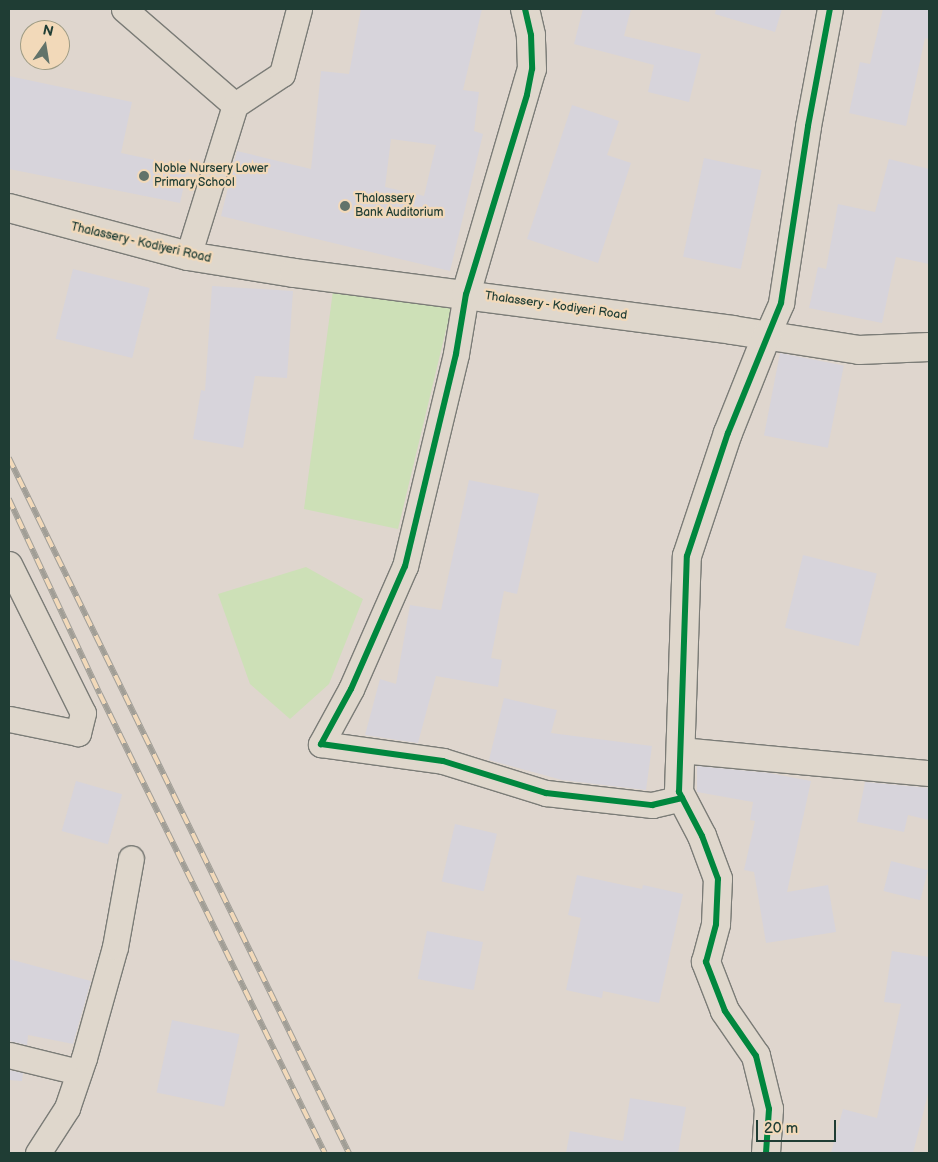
<!DOCTYPE html>
<style>
body{margin:0}
#map{position:relative;width:938px;height:1162px;overflow:hidden;background:#dfd6ce;font-family:"Balsamiq Sans",sans-serif}
div>[style]{position:absolute}
[style*='--x']{left:calc(var(--x)*1px);top:calc(var(--y)*1px);width:calc(var(--w)*1px);rotate:calc(var(--a)*1deg)}
.green>*{inset:0;background:#cde0b7}
.building>*{inset:0;background:#d7d4db;transform-origin:0 0}
.roads{filter:drop-shadow(1px 0 #7b7c77) drop-shadow(-1px 0 #7b7c77) drop-shadow(0 1px #7b7c77) drop-shadow(0 -1px #7b7c77)}
.street>*{height:25px;margin:-12.5px;padding:0 12.5px;transform-origin:12.5px;border-radius:12.5px;background:#dfd7cc}
.secondary>*{height:28px;margin:-14px;padding:0 14px;transform-origin:14px;border-radius:14px;background:#dfd7cc}
.rail>*{height:5.5px;margin-top:-2.75px;transform-origin:0;background:repeating-linear-gradient(90deg,#f2d9b9 0 11px,#a19e96 0 22px);box-sizing:border-box;border-block:1px solid #a19e96}
.cycleway>*{height:6px;margin:-3px;padding:0 3px;transform-origin:3px;border-radius:3px;background:#00873e}
.dots>*{width:14px;height:14px;translate:-50% -50%;box-sizing:border-box;border:2px solid #f2d9b9;border-radius:50%}
span{translate:-50% -50%;white-space:nowrap;text-align:center;line-height:1.15;-webkit-text-stroke:4.5px #f2d9b9;paint-order:stroke}
.poi-label{font-size:12px;color:#1f3d34}
.left{translate:0 -50%;text-align:left}
.street-label{font-size:12px;color:#1f3d34}
.frame{position:absolute;inset:0;border:10px solid #1f3d34;pointer-events:none}
.north{position:absolute;left:20px;top:20px;width:50px;height:50px;box-sizing:border-box;background:#f2d9b9;border:1px solid #9e9b84;border-radius:50%;rotate:13deg;font-size:14px;font-weight:700;line-height:20px;text-align:center;color:#1f3d34}
.north::after{content:'';display:block;margin:auto;width:18px;height:22px;background:#62736a;clip-path:polygon(50% 0,100% 100%,50% 72%,0 100%)}
.scale{position:absolute;left:756px;top:1120px;width:80px;height:22px;box-sizing:border-box;border:2px solid #1f3d34;border-top:0;padding-left:6px;font-size:15px;line-height:18px;white-space:nowrap;color:#1f3d34;-webkit-text-stroke:4px #f2d9b9;paint-order:stroke}
</style>
<div id="map">
<div class="green">
<div style="clip-path:polygon(334px 283px,453px 301px,398px 529px,304px 509px)"></div>
<div style="clip-path:polygon(306px 567px,363px 599px,329px 684px,290px 719px,250px 684px,218px 594px)"></div>
</div>
<div class="building">
<div style="clip-path:polygon(evenodd,361px 9px,482px 9px,463px 90px,479px 92px,474px 131px,483px 134px,450px 271px,221px 216px,237px 151px,311px 169px,321px 71px,349px 74px,361px 9px,391px 139px,436px 145px,424px 196px,385px 187px,391px 139px)"></div>
<div style="clip-path:polygon(583px 9px,631px 9px,624px 36px,701px 54px,689px 102px,648px 92px,654px 65px,574px 44px)"></div>
<div style="clip-path:polygon(716px 9px,782px 9px,775px 32px,715px 14px)"></div>
<div style="clip-path:polygon(883px 9px,929px 9px,929px 39px,925px 38px,906px 126px,849px 113px,860px 62px,870px 64px)"></div>
<div style="clip-path:polygon(9px 76px,132px 102px,121px 153px,188px 167px,180px 203px,9px 169px)"></div>
<div style="clip-path:polygon(572px 105px,619px 121px,607px 155px,631px 163px,598px 263px,527px 239px)"></div>
<div style="left:704px;top:158px;width:59px;height:101px;rotate:12deg"></div>
<div style="clip-path:polygon(889px 159px,929px 169px,929px 264px,896px 257px,882px 323px,809px 308px,818px 267px,826px 269px,838px 204px,875px 212px)"></div>
<div style="left:73px;top:269px;width:79px;height:72px;rotate:14deg"></div>
<div style="clip-path:polygon(212px 286px,293px 291px,287px 378px,255px 376px,243px 448px,193px 439px,201px 390px,205px 391px)"></div>
<div style="left:780px;top:353px;width:65px;height:84px;rotate:11deg"></div>
<div style="clip-path:polygon(469px 480px,539px 494px,517px 594px,504px 591px,491px 658px,502px 660px,498px 687px,436px 676px,418px 743px,365px 735px,380px 679px,396px 684px,410px 605px,441px 610px)"></div>
<div style="left:803px;top:555px;width:76px;height:75px;rotate:14deg"></div>
<div style="clip-path:polygon(504px 698px,557px 710px,551px 733px,652px 746px,646px 790px,562px 780px,489px 760px)"></div>
<div style="clip-path:polygon(697px 766px,769px 773px,811px 781px,787px 892px,828px 885px,836px 932px,766px 943px,754px 872px,744px 870px,755px 821px,750px 820px,753px 802px,697px 792px)"></div>
<div style="left:76px;top:781px;width:48px;height:52px;rotate:16deg"></div>
<div style="clip-path:polygon(865px 782px,929px 788px,929px 820px,908px 815px,904px 832px,857px 822px)"></div>
<div style="left:455px;top:824px;width:43px;height:59px;rotate:13deg"></div>
<div style="left:891px;top:861px;width:38px;height:31px;rotate:14deg"></div>
<div style="clip-path:polygon(577px 875px,642px 889px,643px 885px,683px 894px,659px 1003px,603px 991px,602px 998px,566px 990px,581px 918px,568px 915px)"></div>
<div style="left:427px;top:931px;width:57px;height:49px;rotate:11deg"></div>
<div style="clip-path:polygon(892px 951px,929px 957px,929px 1090px,913px 1153px,831px 1153px,843px 1109px,877px 1118px,901px 1004px,884px 1002px)"></div>
<div style="clip-path:polygon(9px 959px,91px 981px,73px 1044px,28px 1035px,27px 1045px,9px 1041px)"></div>
<div style="left:172px;top:1020px;width:69px;height:74px;rotate:12deg"></div>
<div style="clip-path:polygon(9px 1070px,23px 1073px,22px 1081px,9px 1080px)"></div>
<div style="clip-path:polygon(630px 1098px,686px 1107px,678px 1153px,566px 1153px,570px 1131px,623px 1141px)"></div>
</div>
<div class="roads">
<div class="street">
<div style="--x:124;--y:9;--w:147;--a:40.9"></div>
<div style="--x:188;--y:256;--w:158;--a:-72.7"></div>
<div style="--x:235;--y:105;--w:56;--a:-33.4"></div>
<div style="--x:282;--y:74;--w:67;--a:-75.3"></div>
<div style="--x:466;--y:294;--w:61;--a:99.5"></div>
<div style="--x:456;--y:354;--w:218;--a:103.5"></div>
<div style="--x:405;--y:566;--w:134;--a:113.7"></div>
<div style="--x:351;--y:689;--w:63;--a:118.6"></div>
<div style="--x:321;--y:744;--w:123;--a:7.9"></div>
<div style="--x:443;--y:761;--w:108;--a:17.3"></div>
<div style="--x:546;--y:793;--w:107;--a:6.5"></div>
<div style="--x:652;--y:805;--w:31;--a:-13"></div>
<div style="--x:767;--y:335;--w:35;--a:-66"></div>
<div style="--x:781;--y:303;--w:179;--a:-81.3"></div>
<div style="--x:808;--y:126;--w:119;--a:-79.4"></div>
<div style="--x:9;--y:564;--w:166;--a:63.6"></div>
<div style="--x:83;--y:713;--w:21;--a:104"></div>
<div style="--x:78;--y:733;--w:70;--a:-168.5"></div>
<div style="--x:680;--y:750;--w:250;--a:5.3"></div>
<div style="--x:9;--y:1055;--w:72;--a:13.7"></div>
<div style="--x:38;--y:1153;--w:54;--a:-57.2"></div>
<div style="--x:67;--y:1108;--w:53;--a:-71.2"></div>
<div style="--x:84;--y:1058;--w:115;--a:-74.4"></div>
<div style="--x:115;--y:947;--w:90;--a:-79.8"></div>
</div>
<div class="secondary">
<div style="--x:9;--y:208;--w:185;--a:15"></div>
<div style="--x:188;--y:256;--w:107;--a:9.1"></div>
<div style="--x:294;--y:273;--w:442;--a:7.4"></div>
<div style="--x:732;--y:330;--w:129;--a:8.9"></div>
<div style="--x:859;--y:350;--w:70;--a:-2.5"></div>
<div style="--x:466;--y:294;--w:234;--a:-73.7"></div>
<div style="--x:532;--y:69;--w:34;--a:-92"></div>
<div style="--x:531;--y:35;--w:27;--a:-103"></div>
<div style="--x:766;--y:1153;--w:44;--a:-86.1"></div>
<div style="--x:769;--y:1109;--w:55;--a:-103.8"></div>
<div style="--x:756;--y:1056;--w:55;--a:-124.6"></div>
<div style="--x:725;--y:1011;--w:53;--a:-111.2"></div>
<div style="--x:706;--y:962;--w:39;--a:-75"></div>
<div style="--x:716;--y:924;--w:45;--a:-87.5"></div>
<div style="--x:718;--y:879;--w:46;--a:-110.4"></div>
<div style="--x:702;--y:836;--w:50;--a:-117.6"></div>
<div style="--x:679;--y:792;--w:236;--a:-88.1"></div>
<div style="--x:687;--y:556;--w:130;--a:-71.6"></div>
<div style="--x:728;--y:433;--w:105;--a:-68.3"></div>
</div>
</div>
<div class="rail">
<div style="--x:9;--y:458;--w:774;--a:63.93"></div>
<div style="--x:9;--y:499;--w:215;--a:65"></div>
<div style="--x:100;--y:694;--w:511;--a:63.89"></div>
</div>
<div class="cycleway">
<div style="--x:525;--y:9;--w:27;--a:77"></div>
<div style="--x:531;--y:35;--w:34;--a:88"></div>
<div style="--x:532;--y:69;--w:26;--a:101"></div>
<div style="--x:527;--y:95;--w:208;--a:107"></div>
<div style="--x:466;--y:294;--w:61;--a:99.5"></div>
<div style="--x:456;--y:354;--w:218;--a:103.5"></div>
<div style="--x:405;--y:566;--w:134;--a:113.7"></div>
<div style="--x:351;--y:689;--w:63;--a:118.6"></div>
<div style="--x:321;--y:744;--w:123;--a:7.9"></div>
<div style="--x:443;--y:761;--w:108;--a:17.3"></div>
<div style="--x:546;--y:793;--w:107;--a:6.5"></div>
<div style="--x:652;--y:805;--w:31;--a:-13"></div>
<div style="--x:766;--y:1153;--w:44;--a:-86.1"></div>
<div style="--x:769;--y:1109;--w:55;--a:-103.8"></div>
<div style="--x:756;--y:1056;--w:55;--a:-124.6"></div>
<div style="--x:725;--y:1011;--w:53;--a:-111.2"></div>
<div style="--x:706;--y:962;--w:39;--a:-75"></div>
<div style="--x:716;--y:924;--w:45;--a:-87.5"></div>
<div style="--x:718;--y:879;--w:46;--a:-110.4"></div>
<div style="--x:702;--y:836;--w:50;--a:-117.6"></div>
<div style="--x:679;--y:792;--w:236;--a:-88.1"></div>
<div style="--x:687;--y:556;--w:130;--a:-71.6"></div>
<div style="--x:728;--y:433;--w:140;--a:-67.8"></div>
<div style="--x:781;--y:303;--w:179;--a:-81.3"></div>
<div style="--x:808;--y:126;--w:119;--a:-79.4"></div>
</div>
<div class="dots">
<div style="left:144px;top:176px;background:#62736a"></div>
<div style="left:345px;top:206px;background:#62736a"></div>
</div>
<div class="poi-label">
<span class="left" style="left:154px;top:176px">Noble Nursery Lower<br>Primary School</span>
<span class="left" style="left:355px;top:206px">Thalassery<br>Bank Auditorium</span>
</div>
<div class="street-label">
<span style="left:141px;top:243px;rotate:13deg">Thalassery - Kodiyeri Road</span>
<span style="left:556px;top:306px;rotate:8deg">Thalassery - Kodiyeri Road</span>
</div>
<div class="frame"></div>
<div class="north">N</div>
<div class="scale">20 m</div>
</div>
